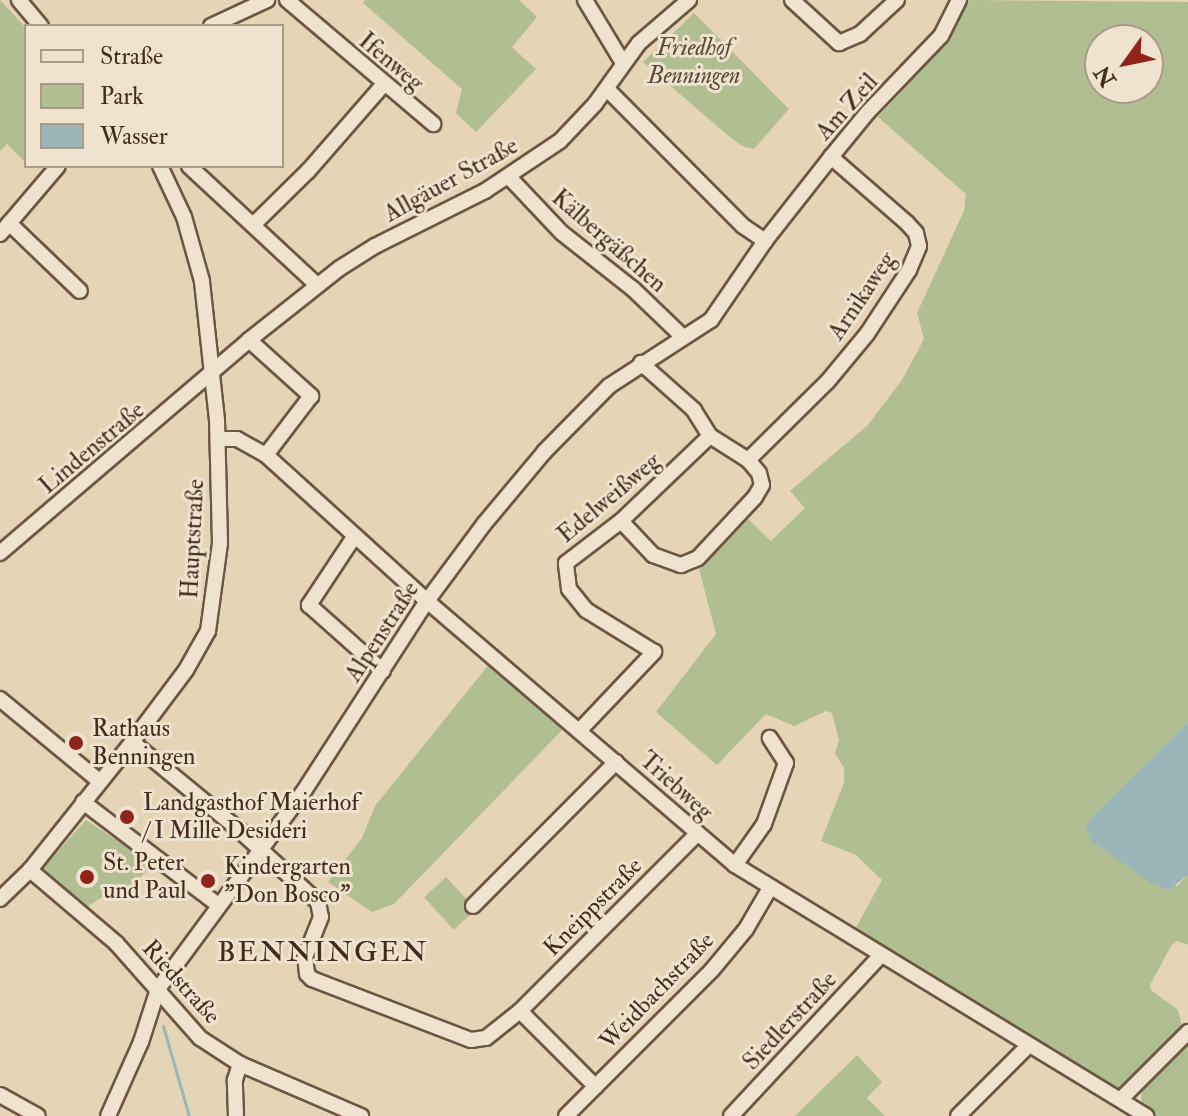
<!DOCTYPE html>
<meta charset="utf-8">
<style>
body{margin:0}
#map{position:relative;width:1188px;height:1116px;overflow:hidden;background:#e6d4b6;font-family:"IM FELL Double Pica",serif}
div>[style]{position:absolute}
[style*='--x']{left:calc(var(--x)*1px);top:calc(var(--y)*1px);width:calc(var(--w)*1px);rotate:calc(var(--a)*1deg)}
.green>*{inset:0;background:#b0be92;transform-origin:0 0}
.water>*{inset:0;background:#9ab6b8}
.stream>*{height:3px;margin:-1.5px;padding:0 1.5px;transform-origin:1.5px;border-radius:1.5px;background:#9ab6b8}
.roads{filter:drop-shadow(2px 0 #6c5642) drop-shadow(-2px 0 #6c5642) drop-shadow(0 2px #6c5642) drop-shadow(0 -2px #6c5642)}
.minor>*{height:14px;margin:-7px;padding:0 7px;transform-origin:7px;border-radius:7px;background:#efe3d0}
.dots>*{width:22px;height:22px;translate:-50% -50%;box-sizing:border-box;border:4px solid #efe3d0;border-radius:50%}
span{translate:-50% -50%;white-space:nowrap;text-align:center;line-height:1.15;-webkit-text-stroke:6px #efe3d0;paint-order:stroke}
.park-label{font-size:24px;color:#5a4934;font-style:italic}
.street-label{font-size:24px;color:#442c1c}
.poi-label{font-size:24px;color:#442c1c}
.left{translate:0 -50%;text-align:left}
.quarter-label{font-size:28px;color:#442c1c;letter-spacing:2px}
.legend{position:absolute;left:24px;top:24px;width:260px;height:144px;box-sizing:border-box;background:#efe3d0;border:2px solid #ab9a88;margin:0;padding:10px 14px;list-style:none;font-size:24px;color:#442c1c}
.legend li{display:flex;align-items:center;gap:16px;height:40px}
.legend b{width:40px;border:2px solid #ab9a88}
.north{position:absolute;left:1084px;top:24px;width:80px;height:80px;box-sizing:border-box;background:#efe3d0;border:2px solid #ab9a88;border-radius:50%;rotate:237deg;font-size:22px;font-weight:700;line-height:32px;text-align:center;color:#442c1c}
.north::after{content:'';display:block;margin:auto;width:28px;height:36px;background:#8f2418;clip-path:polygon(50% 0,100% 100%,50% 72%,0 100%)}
</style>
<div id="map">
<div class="green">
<div style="clip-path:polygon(0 0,26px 28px,26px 163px,7px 144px,0 151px)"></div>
<div style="clip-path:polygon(365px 0,519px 0,537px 17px,512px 47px,536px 69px,476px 132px,456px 113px,462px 89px,363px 3px)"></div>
<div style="clip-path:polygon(evenodd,969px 0,1188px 2px,1188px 722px,1091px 818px,1177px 886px,1188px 875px,1188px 945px,1177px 941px,1171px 946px,1150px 985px,1151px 990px,1178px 1010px,1182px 1026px,1118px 1092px,853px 933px,882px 880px,856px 855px,821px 841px,844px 783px,844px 768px,835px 753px,839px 740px,832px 713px,826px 711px,794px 726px,766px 714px,717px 765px,656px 712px,716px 634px,699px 569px,748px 519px,771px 541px,805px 508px,790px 491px,867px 426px,902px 380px,924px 339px,917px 313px,964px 211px,966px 194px,878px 117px,947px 41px,969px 0,1100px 40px,1148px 40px,1148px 88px,1100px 88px,1100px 40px)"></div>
<div style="clip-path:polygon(694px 13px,789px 109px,754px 149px,742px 146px,725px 133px,643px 62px)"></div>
<div style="clip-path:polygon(490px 663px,565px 727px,394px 904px,372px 912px,328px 882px,362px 838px,375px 806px)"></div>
<div style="clip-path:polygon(86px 820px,153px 864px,132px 886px,115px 885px,109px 893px,83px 909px,41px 870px)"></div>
<div style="left:446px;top:877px;width:44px;height:30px;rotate:47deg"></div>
<div style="clip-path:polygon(1188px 1039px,1188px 1116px,1153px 1116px,1142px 1106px,1141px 1088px)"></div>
<div style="clip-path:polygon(857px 1055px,882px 1082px,867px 1098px,885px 1116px,795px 1116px)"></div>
</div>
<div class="water">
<div style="clip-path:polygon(1188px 722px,1188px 875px,1169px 890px,1151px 883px,1091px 841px,1086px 828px,1091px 818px)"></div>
</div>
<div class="stream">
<div style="--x:163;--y:1026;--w:94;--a:73.9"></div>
</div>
<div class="roads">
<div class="minor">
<div style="--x:19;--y:0;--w:34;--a:50"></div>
<div style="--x:287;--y:0;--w:192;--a:40.3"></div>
<div style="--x:585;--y:0;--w:74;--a:58.9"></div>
<div style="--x:792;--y:0;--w:64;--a:42.5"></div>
<div style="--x:839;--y:43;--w:23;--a:-23"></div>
<div style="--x:860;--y:34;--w:50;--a:-42.6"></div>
<div style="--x:211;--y:26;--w:62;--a:-24.9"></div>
<div style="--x:607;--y:89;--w:193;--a:45.2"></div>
<div style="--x:743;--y:226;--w:27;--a:34"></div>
<div style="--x:189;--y:166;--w:175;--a:42.9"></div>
<div style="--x:509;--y:177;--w:77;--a:46.6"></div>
<div style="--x:562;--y:233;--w:90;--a:38.3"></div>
<div style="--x:633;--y:289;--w:69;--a:43.8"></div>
<div style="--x:9;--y:223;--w:98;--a:43.8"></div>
<div style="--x:254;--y:224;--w:76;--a:-44.5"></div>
<div style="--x:308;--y:171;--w:116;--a:-48.9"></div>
<div style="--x:0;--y:234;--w:89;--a:-49.5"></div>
<div style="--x:249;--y:340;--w:84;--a:42.1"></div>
<div style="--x:311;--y:396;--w:74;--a:127.3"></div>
<div style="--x:218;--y:439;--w:19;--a:0"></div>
<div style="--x:237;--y:439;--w:33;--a:29"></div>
<div style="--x:266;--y:455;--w:217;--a:42.2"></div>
<div style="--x:427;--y:601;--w:406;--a:40.6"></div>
<div style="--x:735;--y:865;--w:482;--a:31.4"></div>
<div style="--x:748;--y:460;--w:112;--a:-44.6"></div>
<div style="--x:828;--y:381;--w:61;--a:-50.3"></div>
<div style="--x:867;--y:334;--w:77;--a:-56.7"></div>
<div style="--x:909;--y:270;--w:26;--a:-67"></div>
<div style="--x:919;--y:246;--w:13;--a:-103"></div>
<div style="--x:916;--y:233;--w:13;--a:-132"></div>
<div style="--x:907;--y:223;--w:101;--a:-139"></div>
<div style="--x:621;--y:521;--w:47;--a:46.7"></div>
<div style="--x:653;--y:555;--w:30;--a:20"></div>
<div style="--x:681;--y:565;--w:18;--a:-22"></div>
<div style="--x:698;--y:558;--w:83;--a:-46.9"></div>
<div style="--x:755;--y:497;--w:14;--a:-60"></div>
<div style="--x:762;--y:485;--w:12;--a:-104"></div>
<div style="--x:759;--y:473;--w:17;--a:-130"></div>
<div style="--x:748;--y:460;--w:45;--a:-147.7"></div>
<div style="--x:354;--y:537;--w:82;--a:123.5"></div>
<div style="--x:309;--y:605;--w:99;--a:41.7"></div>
<div style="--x:0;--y:553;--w:328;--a:-40.5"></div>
<div style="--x:249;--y:340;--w:116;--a:-38.4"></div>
<div style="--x:340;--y:268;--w:41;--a:-32.2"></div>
<div style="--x:375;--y:246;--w:123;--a:-26.6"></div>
<div style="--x:485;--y:191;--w:90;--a:-33.7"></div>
<div style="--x:560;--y:141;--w:51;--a:-46.6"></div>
<div style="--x:595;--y:104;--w:75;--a:-54.2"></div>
<div style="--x:639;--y:43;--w:66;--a:-40.7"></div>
<div style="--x:0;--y:699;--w:129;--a:39.6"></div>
<div style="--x:580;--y:730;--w:108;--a:-46.5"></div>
<div style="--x:654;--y:652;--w:80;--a:-148.3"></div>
<div style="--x:586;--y:610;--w:27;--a:-129"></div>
<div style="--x:569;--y:589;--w:26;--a:-97"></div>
<div style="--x:566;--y:563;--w:69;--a:-37.4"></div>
<div style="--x:621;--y:521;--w:123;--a:-43.7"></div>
<div style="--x:710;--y:436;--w:31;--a:-122"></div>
<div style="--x:694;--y:410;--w:71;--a:-138.4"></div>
<div style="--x:132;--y:742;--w:137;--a:39.4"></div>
<div style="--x:238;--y:829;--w:108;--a:42.4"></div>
<div style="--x:318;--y:902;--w:15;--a:79"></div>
<div style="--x:321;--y:917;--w:43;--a:111.8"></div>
<div style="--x:305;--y:957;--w:17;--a:83"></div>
<div style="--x:307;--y:974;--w:7;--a:45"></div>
<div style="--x:312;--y:979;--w:170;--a:21"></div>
<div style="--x:471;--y:1040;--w:15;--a:-8"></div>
<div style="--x:486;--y:1038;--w:43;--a:-38.5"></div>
<div style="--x:520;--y:1011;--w:107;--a:45"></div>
<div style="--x:83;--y:802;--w:170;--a:37.3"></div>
<div style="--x:735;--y:865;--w:50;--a:-54.7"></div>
<div style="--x:764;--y:824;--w:65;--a:-70.2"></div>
<div style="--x:786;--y:763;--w:30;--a:-123"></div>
<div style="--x:30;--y:870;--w:113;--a:40.3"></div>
<div style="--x:116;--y:943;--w:127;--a:48.5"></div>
<div style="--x:200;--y:1038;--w:48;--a:33"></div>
<div style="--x:240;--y:1064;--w:132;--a:23.3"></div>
<div style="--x:0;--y:899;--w:42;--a:-44"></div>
<div style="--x:30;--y:870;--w:164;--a:-51.4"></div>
<div style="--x:132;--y:742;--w:90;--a:-53.1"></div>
<div style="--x:186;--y:670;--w:45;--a:-60.6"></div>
<div style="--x:208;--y:631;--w:89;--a:-82.2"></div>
<div style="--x:220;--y:543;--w:123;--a:-91.4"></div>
<div style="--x:217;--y:420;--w:140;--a:-96.2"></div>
<div style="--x:202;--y:281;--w:66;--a:-105.7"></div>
<div style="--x:184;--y:217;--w:56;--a:-115.2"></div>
<div style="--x:473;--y:906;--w:203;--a:-45.2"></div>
<div style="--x:520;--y:1011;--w:250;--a:-45"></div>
<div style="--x:0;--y:1095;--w:43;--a:28.9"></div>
<div style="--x:1121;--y:1099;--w:95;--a:-45"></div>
<div style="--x:108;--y:1116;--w:81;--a:-66"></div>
<div style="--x:141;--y:1042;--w:56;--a:-72.2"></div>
<div style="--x:158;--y:989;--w:242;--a:-53.6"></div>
<div style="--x:302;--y:794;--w:230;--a:-57.1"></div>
<div style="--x:427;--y:601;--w:96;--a:-53.5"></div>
<div style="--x:484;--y:524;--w:95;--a:-50.1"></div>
<div style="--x:545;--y:451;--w:91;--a:-45.4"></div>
<div style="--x:609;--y:386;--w:121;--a:-32.9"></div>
<div style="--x:711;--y:320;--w:96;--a:-55.6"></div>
<div style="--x:765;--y:241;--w:107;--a:-51.8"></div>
<div style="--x:831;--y:157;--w:58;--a:-50.6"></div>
<div style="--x:868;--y:112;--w:105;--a:-46.2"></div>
<div style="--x:941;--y:36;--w:40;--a:-63.4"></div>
<div style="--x:236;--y:1116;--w:36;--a:-92"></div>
<div style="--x:235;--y:1080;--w:17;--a:-73"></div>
<div style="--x:566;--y:1116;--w:206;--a:-45"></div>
<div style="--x:712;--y:970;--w:53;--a:-50.3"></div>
<div style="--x:746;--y:929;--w:48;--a:-59.7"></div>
<div style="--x:731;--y:1116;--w:220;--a:-47"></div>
<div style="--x:958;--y:1116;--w:100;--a:-45"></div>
</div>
</div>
<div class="dots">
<div style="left:76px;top:743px;background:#8f2418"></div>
<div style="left:127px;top:817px;background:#8f2418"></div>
<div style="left:87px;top:877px;background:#8f2418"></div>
<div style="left:208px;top:881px;background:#8f2418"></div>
</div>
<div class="park-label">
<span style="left:694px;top:62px">Friedhof<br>Benningen</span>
</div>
<div class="street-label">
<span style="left:391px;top:62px;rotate:40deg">Ifenweg</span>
<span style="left:847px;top:107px;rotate:-48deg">Am Zeil</span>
<span style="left:451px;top:180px;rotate:-29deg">Allgäuer Straße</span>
<span style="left:609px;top:241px;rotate:41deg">Kälbergäßchen</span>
<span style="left:862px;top:296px;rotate:-56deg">Arnikaweg</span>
<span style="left:92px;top:448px;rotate:-40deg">Lindenstraße</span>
<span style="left:609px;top:498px;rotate:-40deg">Edelweißweg</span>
<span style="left:193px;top:539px;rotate:-87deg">Hauptstraße</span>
<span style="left:382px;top:632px;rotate:-57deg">Alpenstraße</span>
<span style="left:676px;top:786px;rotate:42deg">Triebweg</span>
<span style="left:593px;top:907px;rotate:-45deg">Kneippstraße</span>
<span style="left:181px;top:982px;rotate:48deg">Riedstraße</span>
<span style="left:657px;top:991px;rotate:-46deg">Weidbachstraße</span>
<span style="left:790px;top:1021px;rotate:-47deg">Siedlerstraße</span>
</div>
<div class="poi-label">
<span class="left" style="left:92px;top:743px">Rathaus<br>Benningen</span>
<span class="left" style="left:143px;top:817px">Landgasthof Maierhof<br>/ I Mille Desideri</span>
<span class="left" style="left:103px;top:877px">St. Peter<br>und Paul</span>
<span class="left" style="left:224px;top:881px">Kindergarten<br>"Don Bosco"</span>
</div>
<div class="quarter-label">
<span style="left:323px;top:953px">BENNINGEN</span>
</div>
<ul class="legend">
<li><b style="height:10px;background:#efe3d0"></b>Straße</li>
<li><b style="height:22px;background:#b0be92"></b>Park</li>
<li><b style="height:22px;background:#9ab6b8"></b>Wasser</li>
</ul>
<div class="north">N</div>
</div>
